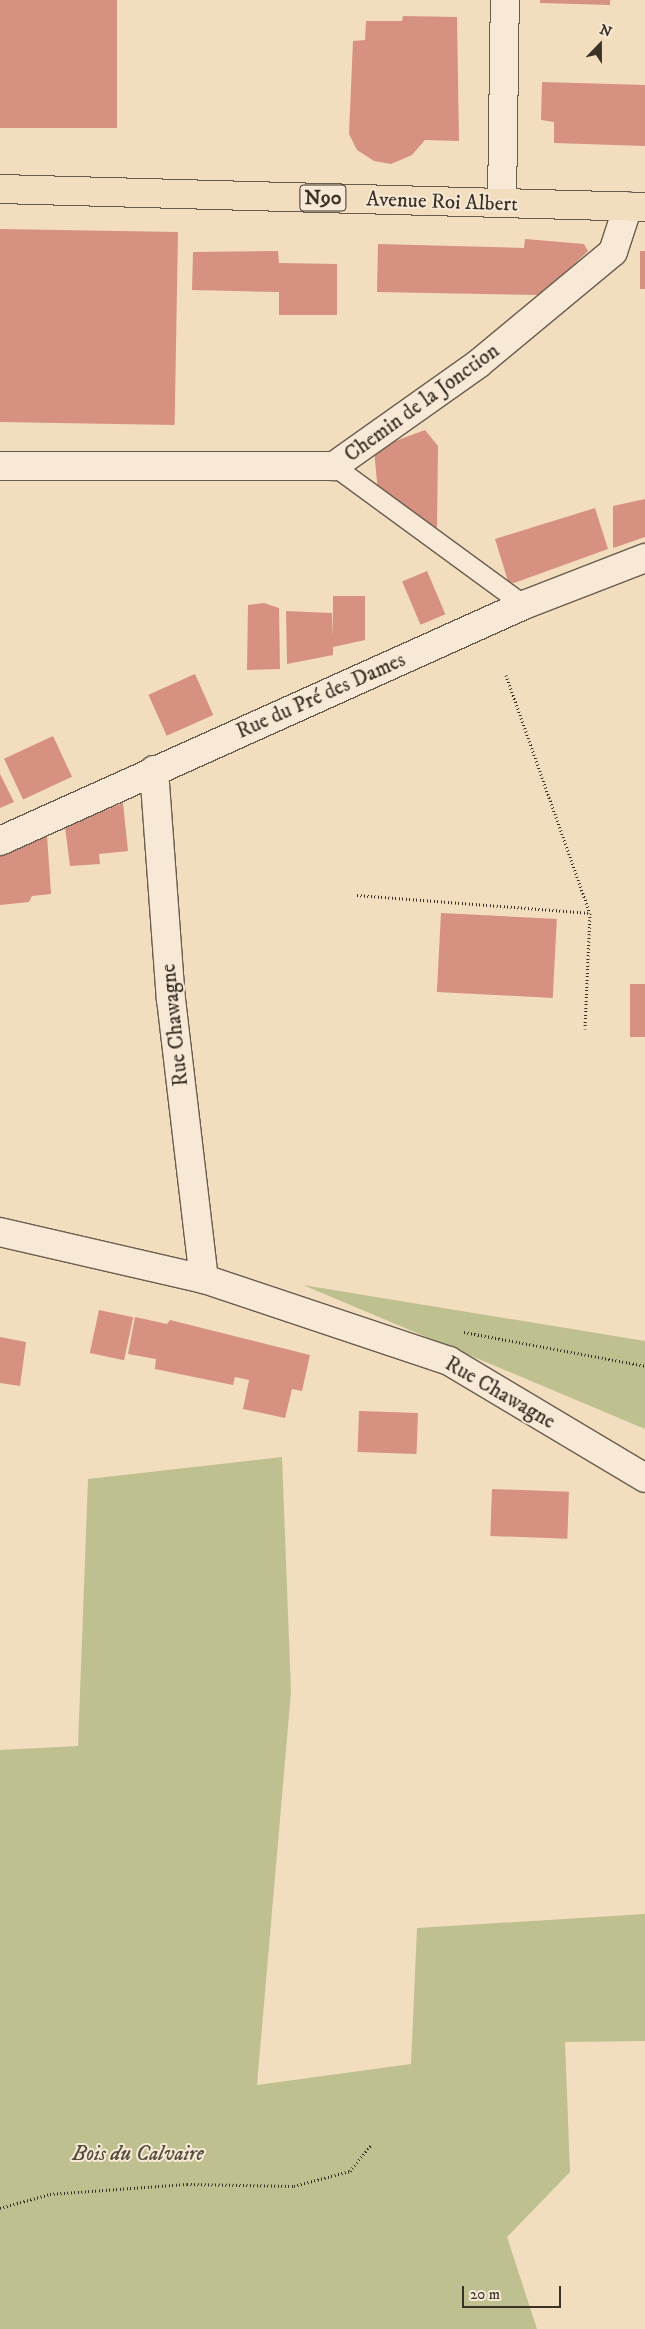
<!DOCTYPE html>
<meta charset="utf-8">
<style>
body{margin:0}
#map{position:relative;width:645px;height:2329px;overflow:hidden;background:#f2ddbf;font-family:"IM FELL DW Pica",serif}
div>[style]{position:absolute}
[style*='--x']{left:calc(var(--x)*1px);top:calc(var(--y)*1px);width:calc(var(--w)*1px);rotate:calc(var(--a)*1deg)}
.green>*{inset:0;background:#bec090}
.building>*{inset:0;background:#d79180;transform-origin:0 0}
.path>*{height:3px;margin-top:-1.5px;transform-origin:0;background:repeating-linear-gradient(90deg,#3a3127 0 1px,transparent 0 3.5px)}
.roads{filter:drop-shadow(1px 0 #685c4d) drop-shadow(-1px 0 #685c4d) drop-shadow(0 1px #685c4d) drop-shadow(0 -1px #685c4d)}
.lane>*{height:19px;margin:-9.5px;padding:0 9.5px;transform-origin:9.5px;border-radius:9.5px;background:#f7e9d5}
.street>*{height:28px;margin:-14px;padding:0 14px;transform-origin:14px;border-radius:14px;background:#f7e9d5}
.primary>*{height:28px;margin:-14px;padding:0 14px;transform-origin:14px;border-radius:14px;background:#f2ddbf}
span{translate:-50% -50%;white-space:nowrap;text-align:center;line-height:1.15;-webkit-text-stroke:4px #f7e9d5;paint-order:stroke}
.shield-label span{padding:1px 4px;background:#f7e9d5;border:1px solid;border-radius:4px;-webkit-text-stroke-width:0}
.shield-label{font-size:20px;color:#3a3127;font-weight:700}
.street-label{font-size:21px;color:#3a3127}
.park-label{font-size:21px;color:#544e3c;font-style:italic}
.north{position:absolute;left:575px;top:20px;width:50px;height:50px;-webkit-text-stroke:4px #f7e9d5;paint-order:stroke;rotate:22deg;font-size:14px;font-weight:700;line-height:20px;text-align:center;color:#3a3127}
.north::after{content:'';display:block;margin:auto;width:18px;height:22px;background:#3a3127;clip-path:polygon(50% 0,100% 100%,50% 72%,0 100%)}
.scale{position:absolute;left:462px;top:2286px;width:99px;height:22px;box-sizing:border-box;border:2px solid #3a3127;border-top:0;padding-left:6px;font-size:15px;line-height:18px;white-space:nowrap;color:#3a3127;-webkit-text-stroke:4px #f7e9d5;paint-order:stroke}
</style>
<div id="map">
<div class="green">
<div style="clip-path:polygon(303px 1285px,645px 1341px,645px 1429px)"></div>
<div style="clip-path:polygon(282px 1457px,291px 1692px,257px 2085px,411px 2064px,417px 1928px,645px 1914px,645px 2041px,565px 2042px,570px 2172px,507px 2237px,537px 2329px,0 2329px,0 1750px,78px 1746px,88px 1479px)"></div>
</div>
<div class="building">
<div style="left:0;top:0;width:117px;height:128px"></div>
<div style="clip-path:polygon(540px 0,610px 0,610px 5px,540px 3px)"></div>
<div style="clip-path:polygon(403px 16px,457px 17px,459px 141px,425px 140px,412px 155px,391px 164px,374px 161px,357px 150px,349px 134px,353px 41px,365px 40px,366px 21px,402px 21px)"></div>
<div style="clip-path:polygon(542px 82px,645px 85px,645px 146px,554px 143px,554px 122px,541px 120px)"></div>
<div style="left:0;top:229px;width:178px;height:193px;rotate:1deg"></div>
<div style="clip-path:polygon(525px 239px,584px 244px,588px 251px,542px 295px,377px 292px,378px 244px,524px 248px)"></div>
<div style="clip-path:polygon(278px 251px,279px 263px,337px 264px,337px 315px,279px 315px,279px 292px,192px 290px,193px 252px)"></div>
<div style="left:640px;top:251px;width:5px;height:38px"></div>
<div style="clip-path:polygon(425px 430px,438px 446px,437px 528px,378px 493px,374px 449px)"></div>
<div style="clip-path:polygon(645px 499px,645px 537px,613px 548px,613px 506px)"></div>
<div style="clip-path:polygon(595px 508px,608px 549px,514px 583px,508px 581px,495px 539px)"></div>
<div style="left:427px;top:571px;width:47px;height:27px;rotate:67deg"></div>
<div style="clip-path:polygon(333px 596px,365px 596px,365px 640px,333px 647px,333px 655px,287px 664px,286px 611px,332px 613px,333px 638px)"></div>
<div style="clip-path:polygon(264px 603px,279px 608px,280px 669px,247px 670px,248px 605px)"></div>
<div style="left:195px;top:674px;width:45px;height:51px;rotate:66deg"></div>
<div style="left:53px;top:736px;width:45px;height:54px;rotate:65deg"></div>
<div style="clip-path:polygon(0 774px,14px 802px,0 808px)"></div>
<div style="clip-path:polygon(123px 803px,128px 851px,99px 854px,100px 864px,70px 866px,65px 827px)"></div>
<div style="clip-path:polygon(47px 835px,51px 894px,32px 896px,29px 902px,0 905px,0 855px)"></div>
<div style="left:441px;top:913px;width:116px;height:79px;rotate:3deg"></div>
<div style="left:630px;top:984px;width:15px;height:53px"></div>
<div style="left:99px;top:1310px;width:35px;height:44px;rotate:12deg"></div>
<div style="clip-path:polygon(135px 1317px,167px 1324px,170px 1320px,310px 1355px,302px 1391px,292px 1389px,285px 1418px,243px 1409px,249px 1380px,235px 1377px,233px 1385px,155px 1369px,156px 1359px,128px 1354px)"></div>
<div style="clip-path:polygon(0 1337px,26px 1342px,20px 1386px,0 1383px)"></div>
<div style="left:359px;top:1411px;width:59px;height:41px;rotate:2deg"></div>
<div style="left:492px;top:1489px;width:77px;height:47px;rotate:2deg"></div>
</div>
<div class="path">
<div style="--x:506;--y:675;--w:252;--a:70.6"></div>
<div style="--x:590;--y:913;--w:116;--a:92.5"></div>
<div style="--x:357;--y:895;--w:234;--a:4.4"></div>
<div style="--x:464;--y:1332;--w:184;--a:10.6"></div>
<div style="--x:0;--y:2208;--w:52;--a:-15.6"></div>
<div style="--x:50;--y:2194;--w:137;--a:-4.2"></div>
<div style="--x:187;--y:2184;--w:107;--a:1.1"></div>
<div style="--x:294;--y:2186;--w:58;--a:-15"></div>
<div style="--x:350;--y:2171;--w:33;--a:-51"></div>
</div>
<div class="roads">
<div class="lane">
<div style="--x:334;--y:466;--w:235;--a:36.2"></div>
</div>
<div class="street">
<div style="--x:502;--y:203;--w:203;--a:-89.2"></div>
<div style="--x:0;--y:466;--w:334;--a:0"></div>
<div style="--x:334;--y:466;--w:176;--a:-35.3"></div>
<div style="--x:478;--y:364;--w:175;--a:-39.7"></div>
<div style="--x:613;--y:252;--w:48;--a:-71.9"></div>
<div style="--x:154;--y:770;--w:230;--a:85.8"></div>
<div style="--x:171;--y:999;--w:282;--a:83.3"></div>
<div style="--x:204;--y:1279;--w:258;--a:18.5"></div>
<div style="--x:449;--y:1361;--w:228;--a:30.8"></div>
<div style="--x:0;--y:841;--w:575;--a:-24.25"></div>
<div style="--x:524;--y:605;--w:130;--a:-21.2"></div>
<div style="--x:0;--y:1232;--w:209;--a:13"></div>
</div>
<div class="primary">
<div style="--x:0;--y:189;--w:645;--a:1.6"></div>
</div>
</div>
<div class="shield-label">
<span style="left:323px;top:198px">N90</span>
</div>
<div class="street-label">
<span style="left:442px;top:202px;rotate:2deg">Avenue Roi Albert</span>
<span style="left:422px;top:403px;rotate:-36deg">Chemin de la Jonction</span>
<span style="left:321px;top:696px;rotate:-24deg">Rue du Pré des Dames</span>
<span style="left:175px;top:1025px;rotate:-96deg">Rue Chawagne</span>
<span style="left:500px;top:1393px;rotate:30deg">Rue Chawagne</span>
</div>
<div class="park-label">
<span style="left:138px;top:2154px">Bois du Calvaire</span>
</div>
<div class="north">N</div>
<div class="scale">20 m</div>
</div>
